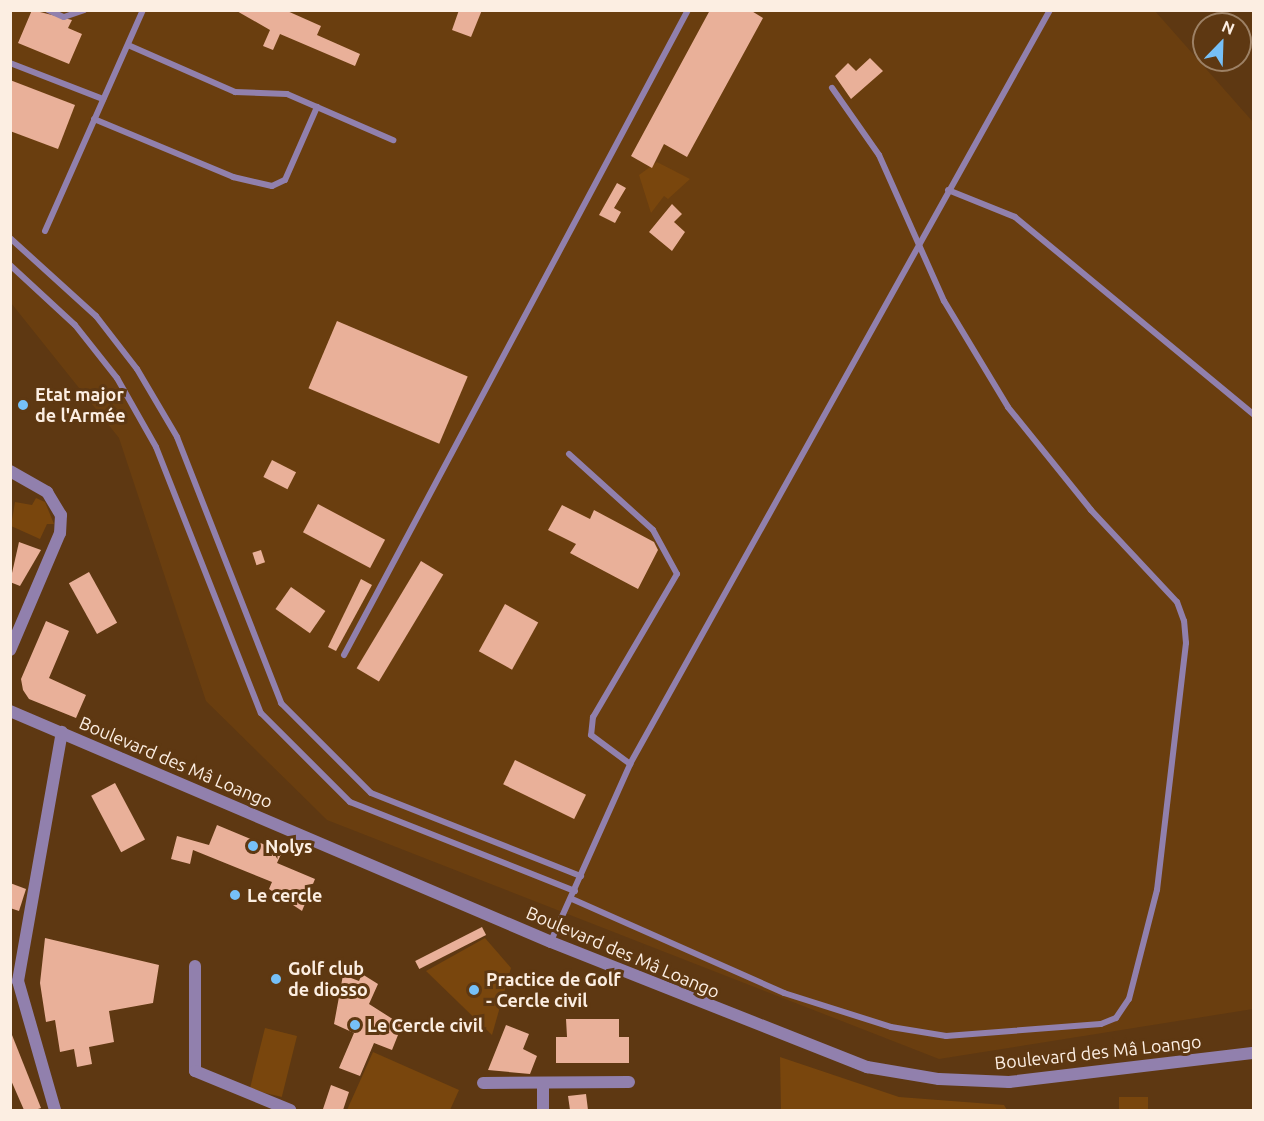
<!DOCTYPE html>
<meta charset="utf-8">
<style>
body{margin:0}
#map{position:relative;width:1264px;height:1121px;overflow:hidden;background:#5e3812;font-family:Ubuntu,sans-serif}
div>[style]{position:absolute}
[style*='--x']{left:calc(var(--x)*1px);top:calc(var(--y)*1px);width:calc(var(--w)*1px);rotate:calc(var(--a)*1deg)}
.built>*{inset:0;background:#6a3e0f}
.green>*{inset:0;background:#79460d;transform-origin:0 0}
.building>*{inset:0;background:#e9b099;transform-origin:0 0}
.service>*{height:6px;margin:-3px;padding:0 3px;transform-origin:3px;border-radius:3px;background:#9180ad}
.minor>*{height:12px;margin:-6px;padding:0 6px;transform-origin:6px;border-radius:6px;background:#9180ad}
.tertiary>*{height:12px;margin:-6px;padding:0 6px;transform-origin:6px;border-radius:6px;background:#9180ad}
.dots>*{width:16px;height:16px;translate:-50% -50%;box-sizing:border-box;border:3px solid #5e3812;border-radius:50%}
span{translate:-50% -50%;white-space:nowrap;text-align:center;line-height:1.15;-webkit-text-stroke:6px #5e3812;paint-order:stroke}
.poi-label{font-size:18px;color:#fceee2;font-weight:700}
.left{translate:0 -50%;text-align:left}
.street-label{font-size:18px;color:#fceee2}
.frame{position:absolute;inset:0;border:12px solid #fceee2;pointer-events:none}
.north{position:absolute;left:1192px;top:12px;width:60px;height:60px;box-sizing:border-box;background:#5e3812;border:2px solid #9d8165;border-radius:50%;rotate:23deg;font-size:16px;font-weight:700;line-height:24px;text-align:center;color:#fceee2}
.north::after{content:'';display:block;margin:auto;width:21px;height:27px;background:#76c0f7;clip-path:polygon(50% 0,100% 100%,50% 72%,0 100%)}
</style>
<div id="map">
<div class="built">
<div style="clip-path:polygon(10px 11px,1155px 11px,1253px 122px,1253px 1009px,939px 1059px,327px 820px,206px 701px,119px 438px,11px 303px)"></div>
</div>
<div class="green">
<div style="clip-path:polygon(657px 162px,690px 179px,668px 199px,664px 196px,651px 213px,639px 175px)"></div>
<div style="clip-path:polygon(36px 498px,45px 502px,54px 524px,47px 524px,40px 539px,11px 526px,15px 502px,32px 505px)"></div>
<div style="clip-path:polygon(485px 938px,511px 968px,492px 1035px,426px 971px)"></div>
<div style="left:265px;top:1028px;width:33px;height:63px;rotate:14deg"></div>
<div style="clip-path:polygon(373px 1052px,459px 1090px,450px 1110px,347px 1110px)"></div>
<div style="clip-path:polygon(780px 1057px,899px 1097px,1004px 1105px,1007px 1110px,781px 1110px)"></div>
<div style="left:1119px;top:1097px;width:29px;height:13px"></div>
</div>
<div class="building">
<div style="clip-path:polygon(32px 10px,72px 20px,68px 28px,82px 34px,69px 64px,18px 43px)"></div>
<div style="clip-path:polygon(235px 10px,285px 10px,321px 26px,317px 35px,360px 54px,355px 66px,280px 34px,273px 50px,263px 46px,270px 30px)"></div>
<div style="clip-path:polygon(459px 10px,482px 10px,471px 37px,452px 30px)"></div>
<div style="clip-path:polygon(710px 10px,750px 10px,763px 18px,687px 157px,664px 144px,652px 168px,631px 156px)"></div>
<div style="clip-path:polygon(870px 58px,883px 71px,851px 99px,835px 76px,848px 63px,856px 71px)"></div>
<div style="clip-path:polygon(10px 80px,75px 105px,58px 149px,10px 131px)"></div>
<div style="clip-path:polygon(617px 183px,626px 188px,614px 208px,621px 212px,615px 223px,599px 215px)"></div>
<div style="clip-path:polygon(672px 204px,682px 214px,674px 222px,685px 232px,672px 251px,649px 232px)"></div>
<div style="left:337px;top:321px;width:142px;height:73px;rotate:23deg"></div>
<div style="left:272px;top:460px;width:27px;height:19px;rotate:27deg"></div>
<div style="left:318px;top:504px;width:76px;height:32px;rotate:28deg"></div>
<div style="clip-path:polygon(562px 505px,590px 519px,594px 510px,654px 542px,658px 550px,638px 589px,570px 553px,576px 544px,548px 530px)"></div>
<div style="clip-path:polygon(19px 542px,41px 550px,20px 586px,10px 582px)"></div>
<div style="left:261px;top:550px;width:13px;height:9px;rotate:72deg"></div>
<div style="left:421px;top:561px;width:26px;height:125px;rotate:31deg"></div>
<div style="left:89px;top:572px;width:58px;height:23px;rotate:61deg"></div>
<div style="clip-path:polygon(361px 579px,372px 585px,336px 651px,328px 647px)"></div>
<div style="left:291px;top:587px;width:42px;height:27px;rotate:35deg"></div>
<div style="left:505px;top:604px;width:38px;height:54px;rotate:29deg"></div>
<div style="clip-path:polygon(46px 621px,69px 631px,49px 678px,86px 695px,76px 718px,29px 699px,23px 690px,21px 679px)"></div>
<div style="left:515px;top:760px;width:79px;height:27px;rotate:26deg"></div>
<div style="left:115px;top:783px;width:64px;height:27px;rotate:62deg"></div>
<div style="clip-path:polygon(217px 825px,282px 852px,277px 863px,315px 879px,302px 911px,269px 889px,272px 882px,193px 850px,190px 864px,171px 859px,177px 836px,209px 845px)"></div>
<div style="clip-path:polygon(10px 883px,26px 889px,19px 911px,10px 908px)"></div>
<div style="left:482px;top:927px;width:9px;height:75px;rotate:63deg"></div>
<div style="clip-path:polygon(45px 938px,159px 965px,153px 1003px,109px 1011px,114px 1042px,89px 1047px,92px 1064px,77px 1067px,74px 1049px,60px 1052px,55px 1020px,46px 1022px,40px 983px)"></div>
<div style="clip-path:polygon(362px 974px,378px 984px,369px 1004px,402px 1025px,392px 1050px,374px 1043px,360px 1076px,339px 1068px,354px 1033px,334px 1024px,343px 975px,359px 981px)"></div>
<div style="clip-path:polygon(566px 1019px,619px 1019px,619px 1037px,629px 1037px,629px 1063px,556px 1063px,556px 1037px,567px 1037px)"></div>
<div style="clip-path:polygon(506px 1025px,529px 1034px,523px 1049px,537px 1056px,530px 1074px,488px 1070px)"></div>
<div style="clip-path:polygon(10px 1030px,41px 1108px,35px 1110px,24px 1110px,10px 1078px)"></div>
<div style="clip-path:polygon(331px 1085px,349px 1092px,343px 1110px,323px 1109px)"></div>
<div style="clip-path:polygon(586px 1094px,588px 1110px,570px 1110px,568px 1096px)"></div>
</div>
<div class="service">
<div style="--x:48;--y:10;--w:17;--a:24"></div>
<div style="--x:64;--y:17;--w:21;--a:-19"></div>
<div style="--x:128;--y:45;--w:117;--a:23.7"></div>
<div style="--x:235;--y:92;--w:52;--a:2.2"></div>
<div style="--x:287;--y:94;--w:116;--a:23.5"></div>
<div style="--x:10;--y:63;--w:100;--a:21.2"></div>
<div style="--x:94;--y:119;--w:151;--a:22.6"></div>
<div style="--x:233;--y:177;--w:40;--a:13"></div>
<div style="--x:272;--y:186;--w:14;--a:-25"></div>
<div style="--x:285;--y:180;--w:80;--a:-66.3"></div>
<div style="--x:948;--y:190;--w:72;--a:21.9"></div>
<div style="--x:1015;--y:217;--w:310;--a:39.6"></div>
<div style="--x:45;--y:231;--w:242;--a:-66.1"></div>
<div style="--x:10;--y:238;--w:116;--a:42.2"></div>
<div style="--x:96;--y:316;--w:67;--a:52.3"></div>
<div style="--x:137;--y:369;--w:79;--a:59.5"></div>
<div style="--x:177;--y:437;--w:286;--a:68.6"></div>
<div style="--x:281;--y:703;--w:127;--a:45"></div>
<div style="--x:371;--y:793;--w:226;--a:21.6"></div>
<div style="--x:10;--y:265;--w:88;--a:42.7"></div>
<div style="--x:75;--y:325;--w:68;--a:51.6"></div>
<div style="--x:117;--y:378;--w:79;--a:60.5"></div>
<div style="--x:156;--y:447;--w:286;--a:68.5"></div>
<div style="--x:261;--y:713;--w:126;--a:45"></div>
<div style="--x:350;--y:802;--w:242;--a:21.6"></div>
<div style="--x:569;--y:454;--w:113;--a:42.1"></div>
<div style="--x:653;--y:530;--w:50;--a:61.4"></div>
<div style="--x:677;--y:574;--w:166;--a:120.4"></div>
<div style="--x:593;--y:717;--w:18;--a:96"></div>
<div style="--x:591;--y:735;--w:49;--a:36.6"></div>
<div style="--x:344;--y:655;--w:731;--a:-61.93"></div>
<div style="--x:572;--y:899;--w:232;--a:23.9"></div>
<div style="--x:784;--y:993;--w:112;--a:17.6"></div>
<div style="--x:891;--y:1027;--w:56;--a:9.3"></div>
<div style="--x:946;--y:1036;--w:155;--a:-4.4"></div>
<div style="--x:1101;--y:1024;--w:16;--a:-22"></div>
<div style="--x:1116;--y:1018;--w:23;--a:-56"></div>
<div style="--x:1129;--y:999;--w:113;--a:-75.6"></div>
<div style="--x:1157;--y:890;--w:249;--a:-83.3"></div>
<div style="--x:1186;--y:643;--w:22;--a:-95"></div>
<div style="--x:1184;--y:621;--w:20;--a:-110"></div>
<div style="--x:1177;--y:602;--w:126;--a:-133.1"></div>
<div style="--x:1091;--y:510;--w:132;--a:-128.9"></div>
<div style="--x:1008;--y:407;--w:124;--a:-121.1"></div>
<div style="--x:944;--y:301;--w:160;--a:-114"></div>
<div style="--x:879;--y:155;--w:82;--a:-125"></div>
<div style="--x:551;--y:941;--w:194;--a:-65.9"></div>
<div style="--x:630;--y:764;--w:863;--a:-60.88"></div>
</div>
<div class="minor">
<div style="--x:10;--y:471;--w:43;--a:29.6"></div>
<div style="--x:47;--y:492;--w:27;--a:59"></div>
<div style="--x:61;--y:515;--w:18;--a:93"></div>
<div style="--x:60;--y:533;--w:127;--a:113.1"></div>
<div style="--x:195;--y:966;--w:105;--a:90"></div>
<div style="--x:195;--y:1071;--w:103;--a:22.3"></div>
<div style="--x:483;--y:1083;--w:146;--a:-0.4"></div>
<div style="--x:543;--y:1085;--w:25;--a:90"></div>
<div style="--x:55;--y:1110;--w:134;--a:-106"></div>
<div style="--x:18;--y:981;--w:253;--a:-80"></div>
</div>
<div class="tertiary">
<div style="--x:10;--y:711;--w:588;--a:23.12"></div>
<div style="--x:551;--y:942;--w:340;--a:21.6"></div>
<div style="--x:867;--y:1067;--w:73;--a:9.5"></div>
<div style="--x:939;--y:1079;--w:70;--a:2.5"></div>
<div style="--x:1009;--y:1082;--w:247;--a:-6.8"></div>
</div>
<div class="dots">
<div style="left:23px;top:405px;background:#76c0f7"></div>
<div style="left:253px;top:846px;background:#76c0f7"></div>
<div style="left:235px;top:895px;background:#76c0f7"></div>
<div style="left:276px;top:979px;background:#76c0f7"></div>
<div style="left:474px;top:990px;background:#76c0f7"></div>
<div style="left:355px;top:1025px;background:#76c0f7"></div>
</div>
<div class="poi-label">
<span class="left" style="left:35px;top:405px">Etat major<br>de l'Armée</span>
<span class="left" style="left:265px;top:846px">Nolys</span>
<span class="left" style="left:247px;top:895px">Le cercle</span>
<span class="left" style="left:288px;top:979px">Golf club<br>de diosso</span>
<span class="left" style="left:486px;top:990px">Practice de Golf<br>- Cercle civil</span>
<span class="left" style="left:367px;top:1025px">Le Cercle civil</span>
</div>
<div class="street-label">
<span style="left:176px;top:762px;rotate:23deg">Boulevard des Mâ Loango</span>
<span style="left:623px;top:952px;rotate:23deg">Boulevard des Mâ Loango</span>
<span style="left:1098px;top:1052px;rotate:-6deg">Boulevard des Mâ Loango</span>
</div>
<div class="frame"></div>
<div class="north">N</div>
</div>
